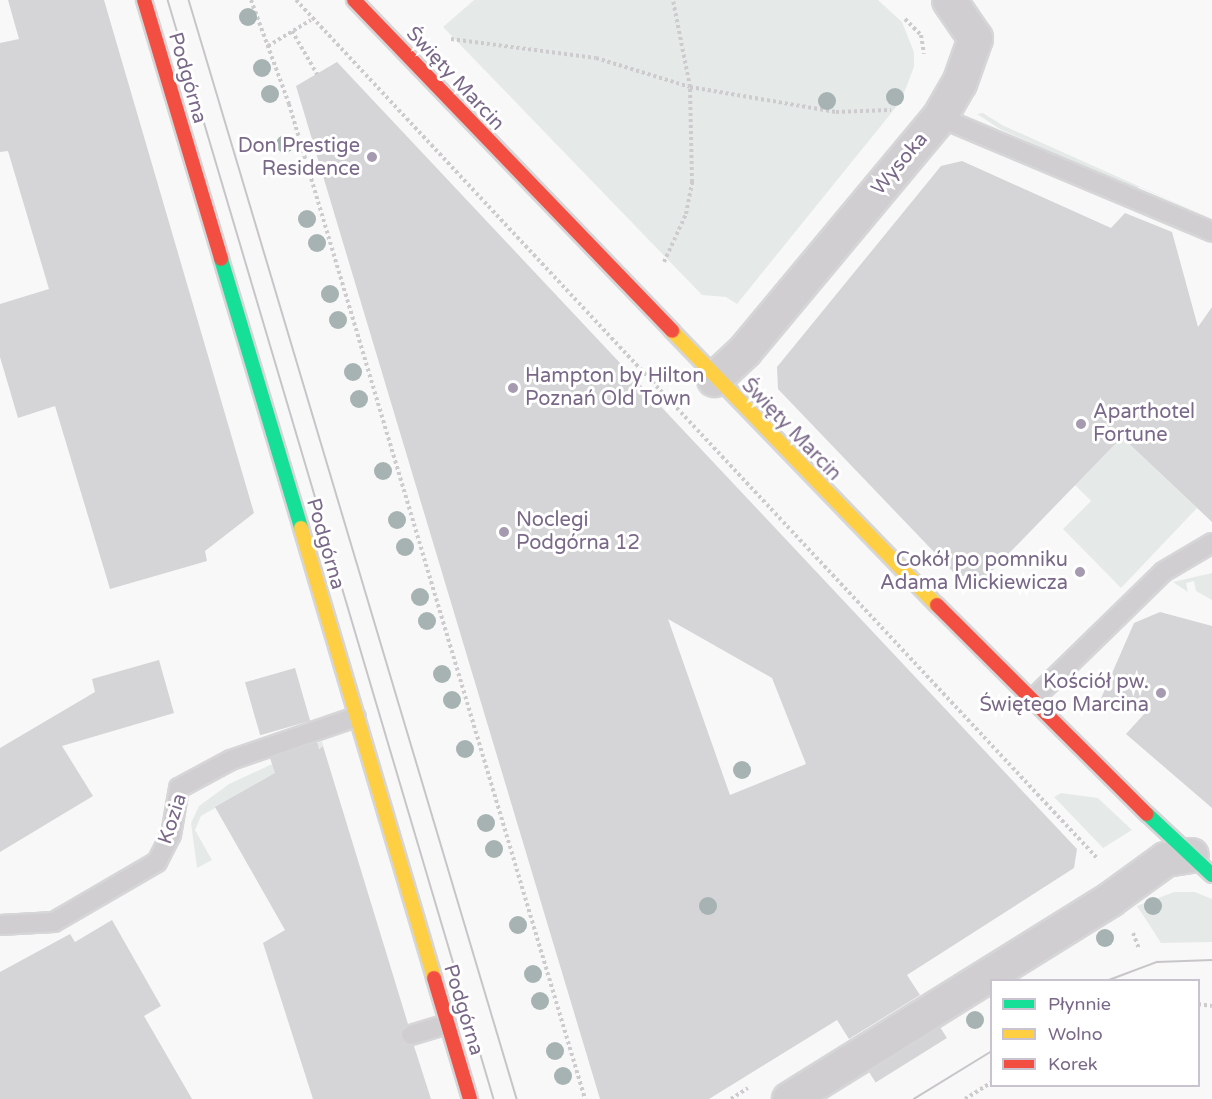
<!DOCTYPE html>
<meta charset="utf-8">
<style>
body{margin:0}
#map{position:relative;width:1212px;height:1099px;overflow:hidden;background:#f8f8f8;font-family:"Varela Round",sans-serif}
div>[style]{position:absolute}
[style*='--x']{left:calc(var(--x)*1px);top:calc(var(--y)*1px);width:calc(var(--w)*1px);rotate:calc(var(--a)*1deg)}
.green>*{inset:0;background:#e5eae9}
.building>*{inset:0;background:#d5d4d6;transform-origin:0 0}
.path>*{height:4px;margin-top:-2px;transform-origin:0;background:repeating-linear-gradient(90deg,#cdcbce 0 3px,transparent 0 6px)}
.roads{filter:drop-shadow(2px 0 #d6d5d7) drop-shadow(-2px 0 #d6d5d7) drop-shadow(0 2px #d6d5d7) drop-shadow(0 -2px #d6d5d7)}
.lane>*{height:18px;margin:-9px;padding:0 9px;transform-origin:9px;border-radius:9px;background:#d0ced1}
.street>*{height:33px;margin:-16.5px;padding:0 16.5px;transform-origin:16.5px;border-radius:16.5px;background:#d0ced1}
.fast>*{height:14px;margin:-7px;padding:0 7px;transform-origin:7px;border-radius:7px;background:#16e098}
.slow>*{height:14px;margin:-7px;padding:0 7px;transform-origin:7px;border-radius:7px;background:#ffcf43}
.jam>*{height:14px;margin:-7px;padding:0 7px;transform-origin:7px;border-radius:7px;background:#f24e42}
.tram>*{height:1.5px;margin:-0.75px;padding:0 0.75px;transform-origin:0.75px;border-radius:0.75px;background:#c7c5c8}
.trees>*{width:18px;height:18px;margin:-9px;border-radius:50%;background:#a6b3b2}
.dots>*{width:16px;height:16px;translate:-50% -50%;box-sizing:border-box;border:3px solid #fff;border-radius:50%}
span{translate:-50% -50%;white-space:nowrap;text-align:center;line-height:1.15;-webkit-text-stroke:6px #fff;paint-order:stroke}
.street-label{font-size:20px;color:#796888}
.poi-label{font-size:20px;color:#796888}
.right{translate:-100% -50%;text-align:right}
.left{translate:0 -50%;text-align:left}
.legend{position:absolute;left:990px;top:979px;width:210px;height:108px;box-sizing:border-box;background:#fff;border:2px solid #c9c3cf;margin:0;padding:8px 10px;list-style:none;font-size:18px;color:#796888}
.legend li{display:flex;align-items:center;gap:12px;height:30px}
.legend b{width:30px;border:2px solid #c9c3cf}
</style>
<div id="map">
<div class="green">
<div style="clip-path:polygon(474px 0,878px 0,902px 22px,914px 52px,914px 67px,901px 101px,737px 304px,726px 297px,702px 295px,443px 27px)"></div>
<div style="clip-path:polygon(983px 113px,1002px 125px,1212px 219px,1139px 187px,1134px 190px,1000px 129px,977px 114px)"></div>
<div style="clip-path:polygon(1122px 437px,1197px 508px,1121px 588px,1063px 529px,1091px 501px,1075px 485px)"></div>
<div style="clip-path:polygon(1212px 573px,1212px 600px,1196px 591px,1194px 581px,1186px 583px,1188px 592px,1173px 582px)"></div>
<div style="clip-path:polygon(322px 741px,323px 746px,201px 816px,195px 830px,212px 860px,197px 868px,191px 823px,199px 806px,229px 784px)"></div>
<div style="clip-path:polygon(1061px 793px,1098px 798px,1132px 830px,1103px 848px,1054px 797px)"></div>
<div style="clip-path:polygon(1174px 892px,1195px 892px,1212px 899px,1212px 942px,1161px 943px,1137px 906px)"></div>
</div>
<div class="building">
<div style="clip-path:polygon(8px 0,104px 0,254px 513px,205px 551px,207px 561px,110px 589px,55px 406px,18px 418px,0 357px,0 304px,49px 289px,8px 151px,0 152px,0 43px,19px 39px)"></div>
<div style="clip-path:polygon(evenodd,337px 62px,1077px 849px,1074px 868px,907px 975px,920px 995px,849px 1039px,837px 1020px,709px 1099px,600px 1099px,296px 86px,337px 62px,668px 619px,772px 678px,806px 764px,730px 795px,668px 619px)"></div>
<div style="clip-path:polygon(962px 161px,1111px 228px,1125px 213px,1172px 232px,1198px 327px,1212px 307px,1212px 522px,1122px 437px,987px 576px,957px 576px,778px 389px,777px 367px,941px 166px)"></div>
<div style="clip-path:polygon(1160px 612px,1212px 626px,1212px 808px,1126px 734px,1146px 712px,1099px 703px,1134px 623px)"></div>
<div style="clip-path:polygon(159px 660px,174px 713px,62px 746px,93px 796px,0 852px,0 748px,95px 692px,92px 679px)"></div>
<div style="left:295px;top:668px;width:55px;height:52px;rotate:74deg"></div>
<div style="clip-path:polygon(317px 742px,319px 749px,323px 746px,408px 1024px,401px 1039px,414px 1046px,431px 1099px,313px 1099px,263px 943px,285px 930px,215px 807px,275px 773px,270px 758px)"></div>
<div style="clip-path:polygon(112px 920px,161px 1006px,144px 1016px,192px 1099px,0 1099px,0 972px,70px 934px,75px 942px)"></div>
<div style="left:940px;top:1027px;width:13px;height:84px;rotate:58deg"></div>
</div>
<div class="path">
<div style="--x:251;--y:0;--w:111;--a:69.9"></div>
<div style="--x:289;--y:104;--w:1038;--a:73.43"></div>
<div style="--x:296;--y:0;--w:1175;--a:46.97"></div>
<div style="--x:905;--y:19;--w:23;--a:45"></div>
<div style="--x:921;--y:35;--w:19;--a:81"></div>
<div style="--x:292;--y:31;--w:50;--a:59.8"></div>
<div style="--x:451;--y:39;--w:146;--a:7.5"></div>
<div style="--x:596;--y:58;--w:98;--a:17.1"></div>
<div style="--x:690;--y:87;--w:148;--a:9.7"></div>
<div style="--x:836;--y:112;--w:55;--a:-2.1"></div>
<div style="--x:268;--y:46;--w:50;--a:-31.2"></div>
<div style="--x:664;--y:262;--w:53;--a:-65.4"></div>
<div style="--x:686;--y:214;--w:33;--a:-79"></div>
<div style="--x:692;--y:182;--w:95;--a:-91.2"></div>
<div style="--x:690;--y:87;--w:89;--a:-101.1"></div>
<div style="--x:1133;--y:933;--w:17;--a:69"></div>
<div style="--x:1198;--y:1004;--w:14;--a:8"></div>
<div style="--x:731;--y:1099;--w:20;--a:-33"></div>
<div style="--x:965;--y:1099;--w:32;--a:-32"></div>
</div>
<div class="roads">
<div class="lane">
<div style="--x:939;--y:117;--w:296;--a:22.8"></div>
<div style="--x:1030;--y:702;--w:186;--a:-44.3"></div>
<div style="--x:1163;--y:572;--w:57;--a:-30.6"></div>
<div style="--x:0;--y:925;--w:54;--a:-3.2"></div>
<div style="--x:54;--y:922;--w:119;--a:-30.2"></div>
<div style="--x:157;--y:862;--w:30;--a:-63"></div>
<div style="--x:171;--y:835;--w:48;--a:-80.3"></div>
<div style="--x:179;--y:788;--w:59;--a:-28.3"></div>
<div style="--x:231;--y:760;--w:132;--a:-19"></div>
<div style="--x:411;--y:1035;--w:37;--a:-17"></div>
</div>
<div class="street">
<div style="--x:714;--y:379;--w:41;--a:-43"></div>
<div style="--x:744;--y:351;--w:305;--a:-50.2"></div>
<div style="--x:939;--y:117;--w:39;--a:-60"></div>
<div style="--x:959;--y:83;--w:48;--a:-70.4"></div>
<div style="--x:975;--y:38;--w:46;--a:-124.4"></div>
<div style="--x:789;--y:1099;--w:378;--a:-31.9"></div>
<div style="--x:1110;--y:899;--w:68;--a:-36"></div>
<div style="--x:1165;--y:859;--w:26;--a:-9"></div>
</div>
<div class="fast">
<div style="--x:221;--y:259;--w:281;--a:73.4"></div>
<div style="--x:1147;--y:814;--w:89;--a:43.2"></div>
</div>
<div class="slow">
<div style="--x:672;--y:331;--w:381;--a:46"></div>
<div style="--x:301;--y:528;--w:469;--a:73.5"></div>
</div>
<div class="jam">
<div style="--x:144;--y:0;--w:270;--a:73.4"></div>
<div style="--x:354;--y:0;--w:459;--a:46.1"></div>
<div style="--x:937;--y:605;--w:296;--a:44.9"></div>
<div style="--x:434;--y:978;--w:126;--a:73.4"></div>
</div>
</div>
<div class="tram">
<div style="--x:168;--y:0;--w:1146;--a:73.48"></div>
<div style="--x:189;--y:0;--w:1147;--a:73.38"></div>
<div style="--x:1109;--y:980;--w:51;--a:-20.6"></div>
<div style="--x:1157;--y:962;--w:55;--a:-2.1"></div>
<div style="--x:914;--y:1099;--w:92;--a:-31.6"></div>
</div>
<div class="trees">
<div style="left:248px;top:17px"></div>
<div style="left:262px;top:68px"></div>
<div style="left:270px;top:94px"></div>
<div style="left:895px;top:97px"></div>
<div style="left:827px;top:101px"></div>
<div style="left:285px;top:144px"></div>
<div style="left:307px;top:219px"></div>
<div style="left:317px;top:243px"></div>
<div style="left:330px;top:294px"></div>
<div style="left:338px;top:320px"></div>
<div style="left:353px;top:372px"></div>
<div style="left:359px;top:399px"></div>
<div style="left:383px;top:471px"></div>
<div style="left:397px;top:520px"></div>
<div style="left:405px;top:547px"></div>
<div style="left:420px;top:597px"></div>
<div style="left:427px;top:621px"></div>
<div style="left:442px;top:674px"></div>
<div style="left:452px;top:700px"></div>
<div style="left:465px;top:749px"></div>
<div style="left:742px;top:770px"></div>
<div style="left:486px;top:823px"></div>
<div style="left:494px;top:849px"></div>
<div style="left:708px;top:906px"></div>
<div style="left:1153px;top:906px"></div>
<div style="left:518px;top:925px"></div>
<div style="left:1105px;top:938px"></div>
<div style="left:533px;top:974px"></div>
<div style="left:540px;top:1001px"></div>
<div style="left:975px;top:1020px"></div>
<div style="left:555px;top:1051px"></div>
<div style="left:563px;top:1076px"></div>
</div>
<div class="dots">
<div style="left:372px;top:157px;background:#a59aaf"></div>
<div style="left:513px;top:388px;background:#a59aaf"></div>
<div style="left:1081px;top:424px;background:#a59aaf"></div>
<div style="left:504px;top:532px;background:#a59aaf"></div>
<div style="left:1080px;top:572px;background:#a59aaf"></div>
<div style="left:1161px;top:693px;background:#a59aaf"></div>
</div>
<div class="street-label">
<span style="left:187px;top:78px;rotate:74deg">Podgórna</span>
<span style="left:455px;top:79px;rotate:47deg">Święty Marcin</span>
<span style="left:900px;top:164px;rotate:-50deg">Wysoka</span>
<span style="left:791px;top:430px;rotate:46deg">Święty Marcin</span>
<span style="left:325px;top:544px;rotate:74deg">Podgórna</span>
<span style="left:173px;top:819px;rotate:-72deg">Kozia</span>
<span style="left:463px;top:1010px;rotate:73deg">Podgórna</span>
</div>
<div class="poi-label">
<span class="right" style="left:360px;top:158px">Don Prestige<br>Residence</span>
<span class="left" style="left:525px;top:388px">Hampton by Hilton<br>Poznań Old Town</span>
<span class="left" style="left:1093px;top:424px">Aparthotel<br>Fortune</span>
<span class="left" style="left:516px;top:532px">Noclegi<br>Podgórna 12</span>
<span class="right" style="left:1068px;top:572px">Cokół po pomniku<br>Adama Mickiewicza</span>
<span class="right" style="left:1149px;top:694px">Kościół pw.<br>Świętego Marcina</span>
</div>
<ul class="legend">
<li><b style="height:8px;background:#16e098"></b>Płynnie</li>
<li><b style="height:8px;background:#ffcf43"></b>Wolno</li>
<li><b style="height:8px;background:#f24e42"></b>Korek</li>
</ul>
</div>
